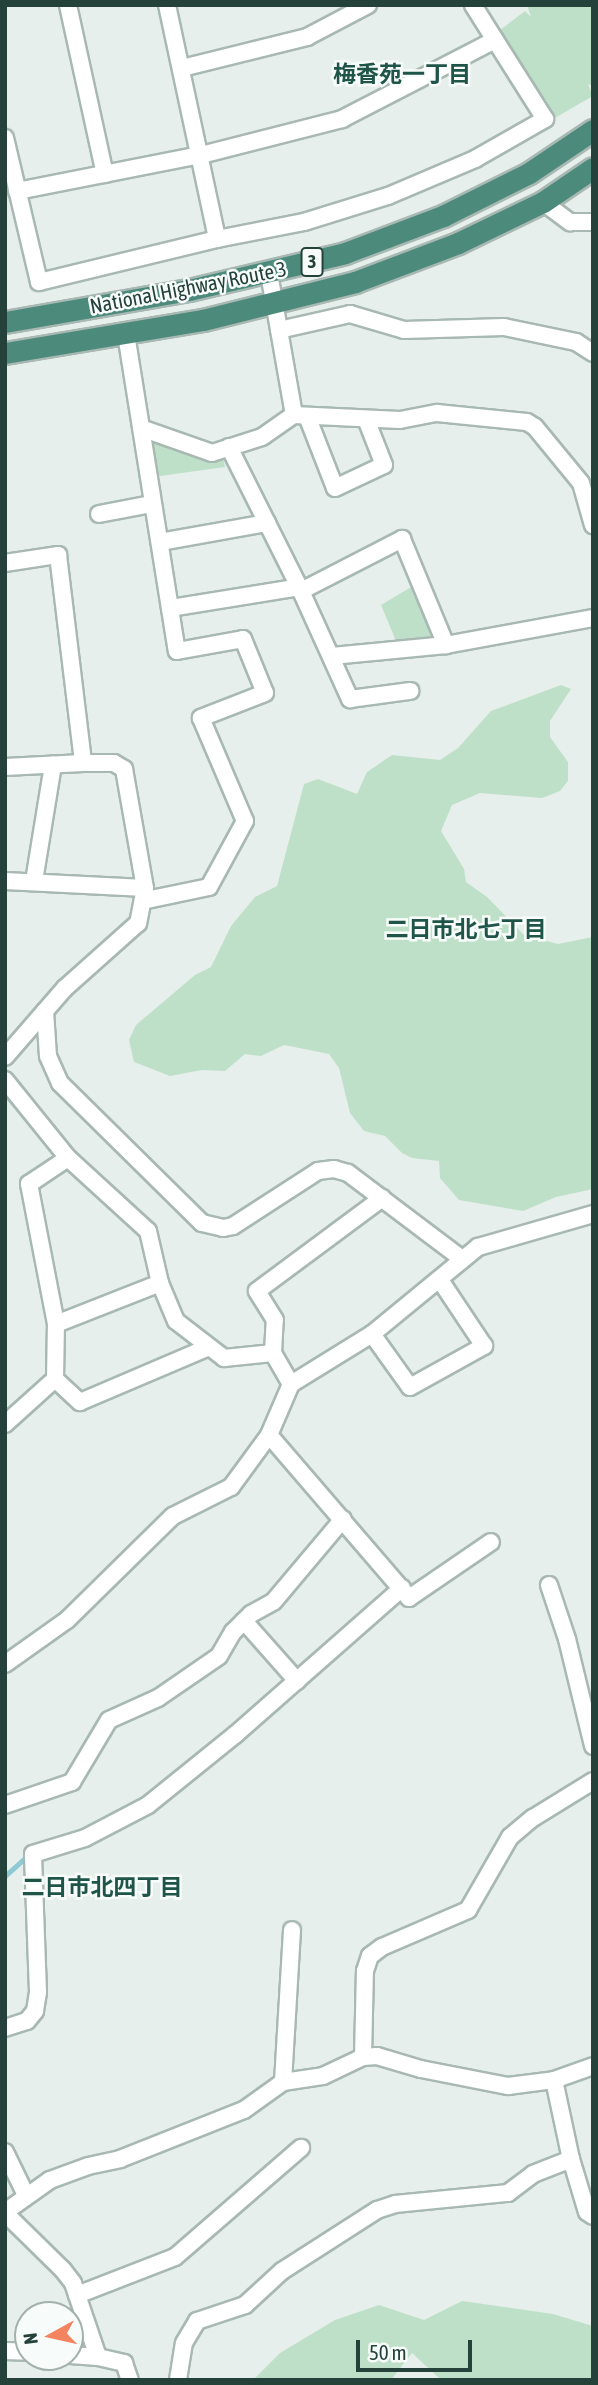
<!DOCTYPE html>
<meta charset="utf-8">
<style>
body{margin:0}
#map{position:relative;width:598px;height:2385px;overflow:hidden;background:#e6efeb;font-family:"Asap Condensed","Noto Sans JP",sans-serif}
div>[style]{position:absolute}
[style*='--x']{left:calc(var(--x)*1px);top:calc(var(--y)*1px);width:calc(var(--w)*1px);rotate:calc(var(--a)*1deg)}
.green>*{inset:0;background:#bfe0c8}
.stream>*{height:4.5px;margin:-2.25px;padding:0 2.25px;transform-origin:2.25px;border-radius:2.25px;background:#8ec9d4}
.roads{filter:drop-shadow(2px 0 #a8b8b2) drop-shadow(-2px 0 #a8b8b2) drop-shadow(0 2px #a8b8b2) drop-shadow(0 -2px #a8b8b2)}
.minor>*{height:16px;margin:-8px;padding:0 8px;transform-origin:8px;border-radius:8px;background:#fff}
.trunk>*{height:21px;margin:-10.5px;padding:0 10.5px;transform-origin:10.5px;border-radius:10.5px;background:#4c8a7c}
span{translate:-50% -50%;white-space:nowrap;text-align:center;line-height:1.15;-webkit-text-stroke:5px #f7fbf9;paint-order:stroke}
.shield-label span{padding:2px 5px;background:#f7fbf9;border:2px solid;border-radius:5px;-webkit-text-stroke-width:0}
.shield-label{font-size:19px;color:#24423a;font-weight:700}
.street-label{font-size:21px;color:#24423a}
.neighbourhood-label{font-size:23px;color:#1f5548;font-weight:700}
.frame{position:absolute;inset:0;border:7px solid #24423a;pointer-events:none}
.north{position:absolute;left:14px;top:2301px;width:70px;height:70px;box-sizing:border-box;background:#f7fbf9;border:2px solid #a3b1ad;border-radius:50%;rotate:262deg;font-size:19px;font-weight:700;line-height:28px;text-align:center;color:#24423a}
.north::after{content:'';display:block;margin:auto;width:24px;height:32px;background:#f4845f;clip-path:polygon(50% 0,100% 100%,50% 72%,0 100%)}
.scale{position:absolute;left:356px;top:2340px;width:116px;height:32px;box-sizing:border-box;border:4px solid #24423a;border-top:0;padding-left:9px;font-size:21px;line-height:24px;white-space:nowrap;color:#24423a;-webkit-text-stroke:5px #f7fbf9;paint-order:stroke}
</style>
<div id="map">
<div class="green">
<div style="clip-path:polygon(527px 5px,593px 5px,593px 86px,588px 84px,593px 96px,553px 119px,500px 30px,525px 11px,531px 17px)"></div>
<div style="clip-path:polygon(159px 441px,197px 457px,223px 458px,225px 467px,153px 477px,148px 443px)"></div>
<div style="clip-path:polygon(413px 586px,433px 634px,425px 641px,396px 641px,381px 605px)"></div>
<div style="clip-path:polygon(561px 685px,571px 689px,550px 721px,550px 737px,568px 762px,568px 781px,560px 791px,542px 798px,480px 793px,452px 805px,441px 831px,464px 869px,466px 882px,487px 897px,524px 935px,558px 944px,593px 937px,593px 1189px,556px 1197px,523px 1211px,459px 1200px,440px 1178px,439px 1161px,412px 1158px,402px 1153px,385px 1136px,364px 1131px,350px 1113px,339px 1068px,329px 1054px,284px 1045px,261px 1056px,245px 1054px,225px 1071px,202px 1070px,170px 1076px,134px 1062px,129px 1040px,136px 1025px,195px 975px,211px 967px,231px 926px,255px 897px,277px 886px,304px 784px,318px 779px,357px 794px,367px 772px,392px 755px,440px 760px,458px 748px,491px 711px)"></div>
<div style="clip-path:polygon(462px 2301px,553px 2314px,593px 2326px,593px 2380px,441px 2380px,412px 2353px,391px 2380px,253px 2380px,280px 2353px,335px 2320px,379px 2305px,424px 2320px)"></div>
</div>
<div class="stream">
<div style="--x:5;--y:1876;--w:25;--a:-42"></div>
</div>
<div class="roads">
<div class="minor">
<div style="--x:68;--y:5;--w:173;--a:77.7"></div>
<div style="--x:167;--y:5;--w:239;--a:77.9"></div>
<div style="--x:182;--y:68;--w:129;--a:-13.9"></div>
<div style="--x:307;--y:37;--w:69;--a:-27.7"></div>
<div style="--x:5;--y:138;--w:148;--a:76.7"></div>
<div style="--x:39;--y:282;--w:183;--a:-13.6"></div>
<div style="--x:217;--y:239;--w:89;--a:-11.1"></div>
<div style="--x:304;--y:222;--w:88;--a:-17.2"></div>
<div style="--x:388;--y:196;--w:95;--a:-23"></div>
<div style="--x:475;--y:159;--w:81;--a:-29.7"></div>
<div style="--x:545;--y:119;--w:135;--a:-122.3"></div>
<div style="--x:17;--y:191;--w:187;--a:-11.1"></div>
<div style="--x:201;--y:155;--w:146;--a:-14.3"></div>
<div style="--x:342;--y:119;--w:172;--a:-27.3"></div>
<div style="--x:543;--y:202;--w:34;--a:37"></div>
<div style="--x:570;--y:222;--w:23;--a:0"></div>
<div style="--x:279;--y:330;--w:73;--a:-12.7"></div>
<div style="--x:350;--y:314;--w:56;--a:16.5"></div>
<div style="--x:404;--y:330;--w:100;--a:-1.7"></div>
<div style="--x:504;--y:327;--w:74;--a:11.8"></div>
<div style="--x:576;--y:342;--w:20;--a:33"></div>
<div style="--x:126;--y:334;--w:321;--a:80.9"></div>
<div style="--x:177;--y:651;--w:67;--a:-10.3"></div>
<div style="--x:243;--y:639;--w:58;--a:67.8"></div>
<div style="--x:265;--y:693;--w:69;--a:158.7"></div>
<div style="--x:201;--y:718;--w:112;--a:66.9"></div>
<div style="--x:245;--y:821;--w:75;--a:118.6"></div>
<div style="--x:209;--y:887;--w:68;--a:168.2"></div>
<div style="--x:294;--y:415;--w:106;--a:2.7"></div>
<div style="--x:400;--y:420;--w:38;--a:-11"></div>
<div style="--x:437;--y:413;--w:90;--a:5.7"></div>
<div style="--x:527;--y:422;--w:9;--a:32"></div>
<div style="--x:535;--y:427;--w:72;--a:50.6"></div>
<div style="--x:581;--y:483;--w:44;--a:74.1"></div>
<div style="--x:307;--y:416;--w:77;--a:68.7"></div>
<div style="--x:335;--y:488;--w:54;--a:-25.1"></div>
<div style="--x:384;--y:465;--w:49;--a:-111.4"></div>
<div style="--x:141;--y:428;--w:75;--a:19.4"></div>
<div style="--x:212;--y:453;--w:52;--a:-17.7"></div>
<div style="--x:262;--y:437;--w:39;--a:-35"></div>
<div style="--x:294;--y:415;--w:144;--a:-100"></div>
<div style="--x:229;--y:447;--w:161;--a:63.4"></div>
<div style="--x:301;--y:591;--w:119;--a:65.6"></div>
<div style="--x:350;--y:699;--w:61;--a:-7.6"></div>
<div style="--x:99;--y:514;--w:54;--a:-10.7"></div>
<div style="--x:160;--y:542;--w:109;--a:-10.1"></div>
<div style="--x:5;--y:563;--w:54;--a:-8.6"></div>
<div style="--x:58;--y:555;--w:209;--a:83.1"></div>
<div style="--x:83;--y:763;--w:31;--a:0"></div>
<div style="--x:114;--y:763;--w:12;--a:31"></div>
<div style="--x:124;--y:769;--w:121;--a:80"></div>
<div style="--x:145;--y:888;--w:36;--a:101"></div>
<div style="--x:138;--y:923;--w:98;--a:138.3"></div>
<div style="--x:65;--y:988;--w:91;--a:131"></div>
<div style="--x:301;--y:591;--w:114;--a:-27.2"></div>
<div style="--x:402;--y:539;--w:115;--a:67.5"></div>
<div style="--x:170;--y:608;--w:131;--a:-9.2"></div>
<div style="--x:332;--y:656;--w:115;--a:-5.5"></div>
<div style="--x:446;--y:645;--w:149;--a:-10.4"></div>
<div style="--x:5;--y:767;--w:78;--a:-2.9"></div>
<div style="--x:5;--y:881;--w:140;--a:2.9"></div>
<div style="--x:34;--y:881;--w:118;--a:-80.7"></div>
<div style="--x:45;--y:1011;--w:45;--a:86.2"></div>
<div style="--x:48;--y:1056;--w:30;--a:66"></div>
<div style="--x:60;--y:1083;--w:199;--a:44.6"></div>
<div style="--x:202;--y:1223;--w:22;--a:13"></div>
<div style="--x:223;--y:1228;--w:10;--a:-11"></div>
<div style="--x:233;--y:1226;--w:101;--a:-32.9"></div>
<div style="--x:318;--y:1171;--w:16;--a:-7"></div>
<div style="--x:334;--y:1169;--w:15;--a:16"></div>
<div style="--x:348;--y:1173;--w:143;--a:37"></div>
<div style="--x:5;--y:1080;--w:100;--a:51.1"></div>
<div style="--x:68;--y:1158;--w:108;--a:42.4"></div>
<div style="--x:148;--y:1231;--w:53;--a:77"></div>
<div style="--x:160;--y:1283;--w:41;--a:67.2"></div>
<div style="--x:176;--y:1321;--w:61;--a:37.6"></div>
<div style="--x:224;--y:1358;--w:49;--a:-5.8"></div>
<div style="--x:273;--y:1353;--w:36;--a:60"></div>
<div style="--x:56;--y:1324;--w:112;--a:-21.5"></div>
<div style="--x:372;--y:1334;--w:65;--a:54.4"></div>
<div style="--x:410;--y:1387;--w:85;--a:-29"></div>
<div style="--x:484;--y:1346;--w:79;--a:-123.7"></div>
<div style="--x:273;--y:1353;--w:33;--a:-87"></div>
<div style="--x:275;--y:1320;--w:34;--a:-122"></div>
<div style="--x:257;--y:1291;--w:156;--a:-36.6"></div>
<div style="--x:55;--y:1379;--w:34;--a:43"></div>
<div style="--x:80;--y:1402;--w:140;--a:-23.1"></div>
<div style="--x:5;--y:1424;--w:67;--a:-42"></div>
<div style="--x:55;--y:1379;--w:55;--a:-89"></div>
<div style="--x:56;--y:1324;--w:143;--a:-100.9"></div>
<div style="--x:29;--y:1184;--w:47;--a:-33.7"></div>
<div style="--x:269;--y:1435;--w:215;--a:49.3"></div>
<div style="--x:409;--y:1598;--w:99;--a:-34.3"></div>
<div style="--x:549;--y:1585;--w:57;--a:71.6"></div>
<div style="--x:567;--y:1639;--w:110;--a:76.3"></div>
<div style="--x:244;--y:1621;--w:80;--a:48.5"></div>
<div style="--x:5;--y:1664;--w:76;--a:-35.4"></div>
<div style="--x:67;--y:1620;--w:148;--a:-44.5"></div>
<div style="--x:173;--y:1516;--w:65;--a:-26.6"></div>
<div style="--x:231;--y:1487;--w:64;--a:-53.8"></div>
<div style="--x:269;--y:1435;--w:56;--a:-66.7"></div>
<div style="--x:291;--y:1384;--w:95;--a:-31.7"></div>
<div style="--x:372;--y:1334;--w:137;--a:-39.4"></div>
<div style="--x:478;--y:1247;--w:120;--a:-16"></div>
<div style="--x:5;--y:1805;--w:71;--a:-18.9"></div>
<div style="--x:72;--y:1782;--w:72;--a:-59.2"></div>
<div style="--x:109;--y:1720;--w:54;--a:-24.2"></div>
<div style="--x:158;--y:1698;--w:74;--a:-34.5"></div>
<div style="--x:219;--y:1656;--w:28;--a:-60"></div>
<div style="--x:233;--y:1632;--w:25;--a:-45"></div>
<div style="--x:251;--y:1614;--w:26;--a:-29"></div>
<div style="--x:274;--y:1601;--w:107;--a:-49.9"></div>
<div style="--x:5;--y:2028;--w:23;--a:-18"></div>
<div style="--x:27;--y:2021;--w:13;--a:-51"></div>
<div style="--x:35;--y:2011;--w:19;--a:-81"></div>
<div style="--x:38;--y:1992;--w:138;--a:-92.1"></div>
<div style="--x:33;--y:1854;--w:54;--a:-17.1"></div>
<div style="--x:85;--y:1838;--w:71;--a:-27.6"></div>
<div style="--x:148;--y:1805;--w:113;--a:-38.9"></div>
<div style="--x:236;--y:1734;--w:221;--a:-41.3"></div>
<div style="--x:363;--y:2057;--w:86;--a:-88.7"></div>
<div style="--x:365;--y:1971;--w:16;--a:-72"></div>
<div style="--x:370;--y:1956;--w:15;--a:-37"></div>
<div style="--x:382;--y:1947;--w:94;--a:-23.3"></div>
<div style="--x:468;--y:1910;--w:84;--a:-60.1"></div>
<div style="--x:510;--y:1837;--w:30;--a:-40"></div>
<div style="--x:533;--y:1818;--w:70;--a:-31.7"></div>
<div style="--x:554;--y:2080;--w:81;--a:77.9"></div>
<div style="--x:571;--y:2159;--w:55;--a:73.2"></div>
<div style="--x:587;--y:2212;--w:7;--a:34"></div>
<div style="--x:283;--y:2082;--w:152;--a:-86.6"></div>
<div style="--x:5;--y:2152;--w:48;--a:64"></div>
<div style="--x:5;--y:2212;--w:55;--a:-35.4"></div>
<div style="--x:50;--y:2180;--w:40;--a:-20.2"></div>
<div style="--x:88;--y:2166;--w:33;--a:-12"></div>
<div style="--x:120;--y:2159;--w:133;--a:-21.6"></div>
<div style="--x:244;--y:2110;--w:48;--a:-35.7"></div>
<div style="--x:283;--y:2082;--w:40;--a:-8.5"></div>
<div style="--x:323;--y:2076;--w:44;--a:-25.4"></div>
<div style="--x:363;--y:2057;--w:14;--a:-4"></div>
<div style="--x:377;--y:2056;--w:46;--a:16.5"></div>
<div style="--x:421;--y:2069;--w:89;--a:11.1"></div>
<div style="--x:508;--y:2086;--w:46;--a:-7.4"></div>
<div style="--x:554;--y:2080;--w:41;--a:-19.7"></div>
<div style="--x:5;--y:2213;--w:81;--a:44.5"></div>
<div style="--x:63;--y:2270;--w:16;--a:52"></div>
<div style="--x:73;--y:2283;--w:78;--a:71.3"></div>
<div style="--x:98;--y:2357;--w:27;--a:13"></div>
<div style="--x:124;--y:2363;--w:18;--a:71"></div>
<div style="--x:77;--y:2295;--w:105;--a:-21.2"></div>
<div style="--x:175;--y:2257;--w:167;--a:-40.9"></div>
<div style="--x:5;--y:2351;--w:23;--a:2"></div>
<div style="--x:70;--y:2355;--w:28;--a:4"></div>
<div style="--x:178;--y:2380;--w:37;--a:-81"></div>
<div style="--x:184;--y:2343;--w:26;--a:-59"></div>
<div style="--x:197;--y:2321;--w:51;--a:-18.4"></div>
<div style="--x:245;--y:2305;--w:50;--a:-42.6"></div>
<div style="--x:282;--y:2271;--w:113;--a:-32.7"></div>
<div style="--x:377;--y:2210;--w:19;--a:-18"></div>
<div style="--x:395;--y:2204;--w:114;--a:-5.6"></div>
<div style="--x:508;--y:2193;--w:31;--a:-37"></div>
<div style="--x:533;--y:2174;--w:41;--a:-21.5"></div>
</div>
<div class="trunk">
<div style="--x:5;--y:322;--w:187;--a:-9.9"></div>
<div style="--x:189;--y:290;--w:160;--a:-13.3"></div>
<div style="--x:345;--y:253;--w:105;--a:-20.7"></div>
<div style="--x:443;--y:216;--w:96;--a:-26.6"></div>
<div style="--x:529;--y:173;--w:77;--a:-33.9"></div>
<div style="--x:5;--y:353;--w:201;--a:-9.5"></div>
<div style="--x:203;--y:320;--w:157;--a:-14"></div>
<div style="--x:355;--y:282;--w:110;--a:-20.7"></div>
<div style="--x:458;--y:243;--w:94;--a:-25.8"></div>
<div style="--x:543;--y:202;--w:60;--a:-34.2"></div>
</div>
</div>
<div class="shield-label">
<span style="left:312px;top:262px">3</span>
</div>
<div class="street-label">
<span style="left:188px;top:287px;rotate:-11deg">National Highway Route 3</span>
</div>
<div class="neighbourhood-label">
<span style="left:402px;top:74px">梅香苑一丁目</span>
<span style="left:466px;top:929px">二日市北七丁目</span>
<span style="left:102px;top:1887px">二日市北四丁目</span>
</div>
<div class="frame"></div>
<div class="north">N</div>
<div class="scale">50 m</div>
</div>
